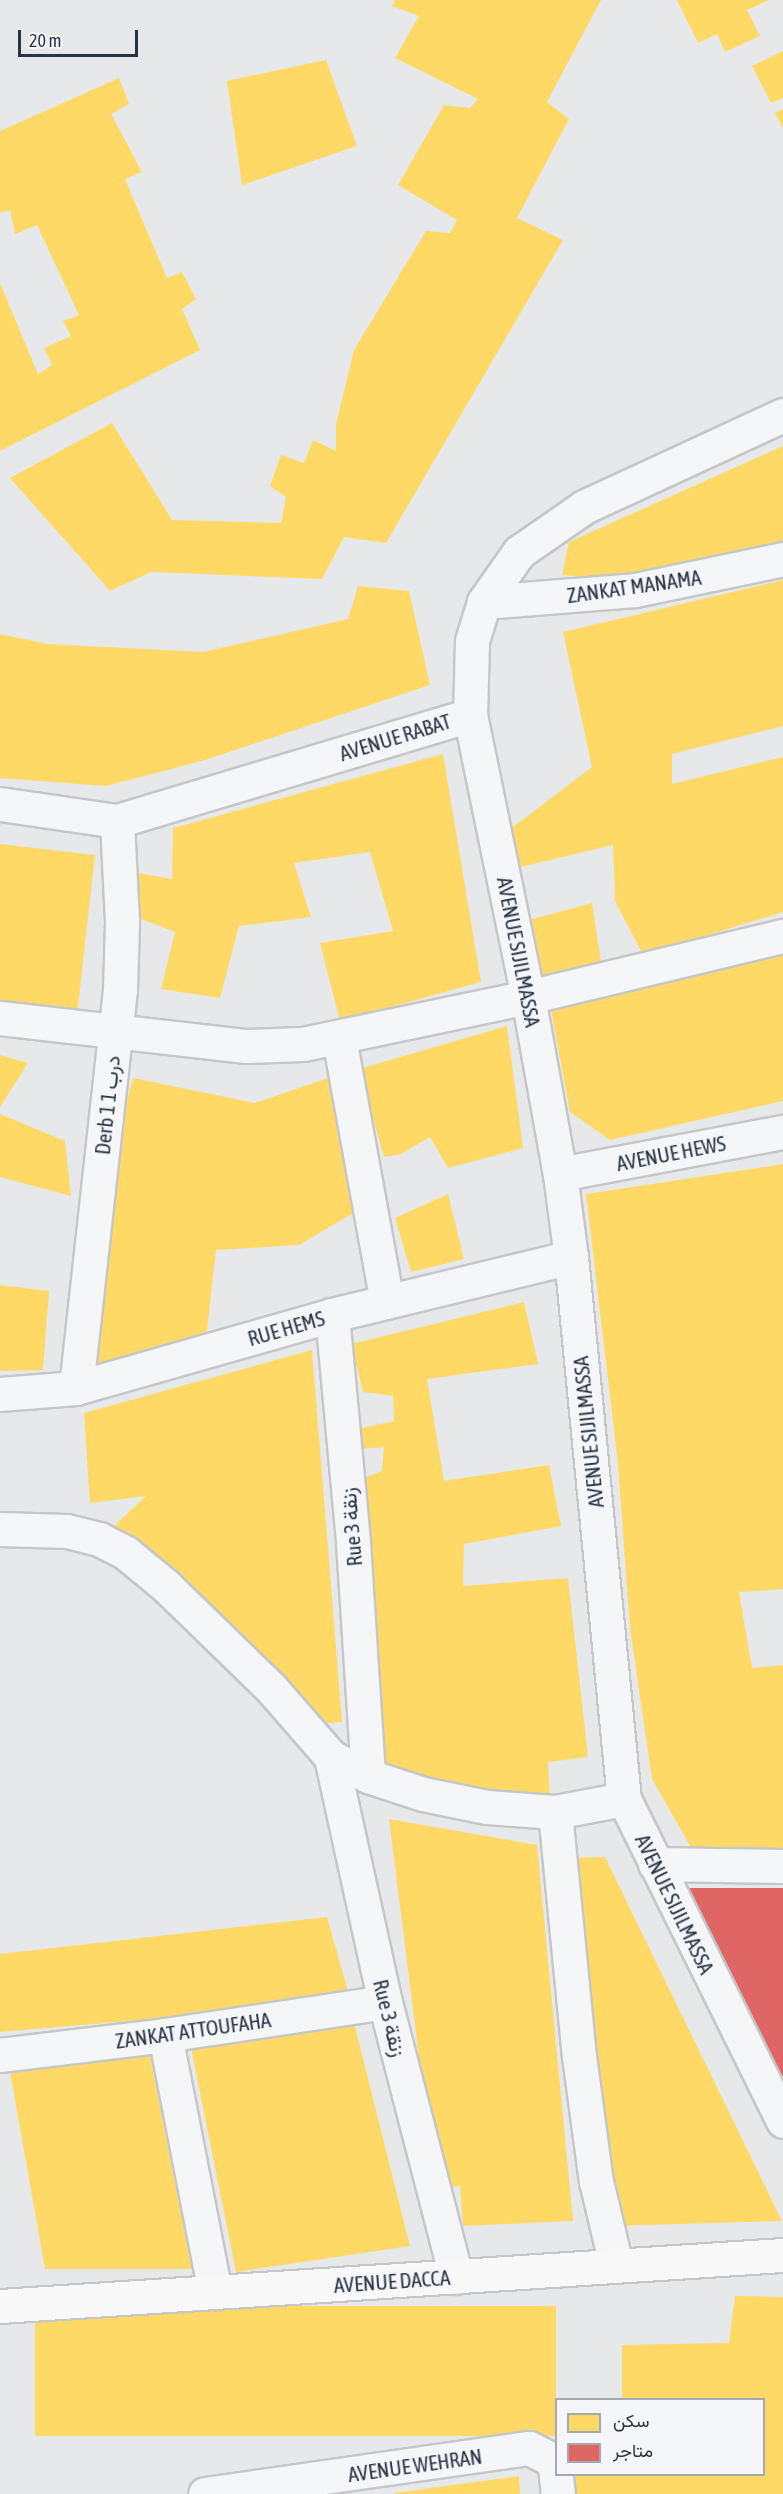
<!DOCTYPE html>
<meta charset="utf-8">
<style>
body{margin:0}
#map{position:relative;width:783px;height:2494px;overflow:hidden;background:#e6e8ea;font-family:"Asap Condensed",Vazirmatn,sans-serif}
div>[style]{position:absolute}
[style*='--x']{left:calc(var(--x)*1px);top:calc(var(--y)*1px);width:calc(var(--w)*1px);rotate:calc(var(--a)*1deg)}
.homes>*{inset:0;background:#ffd966;transform-origin:0 0}
.shops>*{inset:0;background:#e06666}
.roads{filter:drop-shadow(2px 0 #c4c6c8) drop-shadow(-2px 0 #c4c6c8) drop-shadow(0 2px #c4c6c8) drop-shadow(0 -2px #c4c6c8)}
.street>*{height:33px;margin:-16.5px;padding:0 16.5px;transform-origin:16.5px;border-radius:16.5px;background:#f5f6f7}
.secondary>*{height:33px;margin:-16.5px;padding:0 16.5px;transform-origin:16.5px;border-radius:16.5px;background:#f8f8f8}
span{translate:-50% -50%;white-space:nowrap;text-align:center;line-height:1.15;-webkit-text-stroke:6px #f4f6f9;paint-order:stroke}
.street-label{font-size:21px;color:#2b3445}
.legend{position:absolute;left:555px;top:2398px;width:210px;height:78px;box-sizing:border-box;background:#f4f6f9;border:2px solid #a4a8b1;margin:0;padding:8px 10px;list-style:none;font-size:18px;color:#2b3445}
.legend li{display:flex;align-items:center;gap:12px;height:30px}
.legend b{width:30px;border:2px solid #a4a8b1}
.scale{position:absolute;left:18px;top:30px;width:120px;height:27px;box-sizing:border-box;border:3px solid #2b3445;border-top:0;padding-left:8px;font-size:18px;line-height:21px;white-space:nowrap;color:#2b3445;-webkit-text-stroke:4px #f4f6f9;paint-order:stroke}
</style>
<div id="map">
<div class="homes">
<div style="clip-path:polygon(395px 0,601px 0,547px 102px,569px 119px,517px 218px,563px 240px,386px 543px,344px 537px,322px 579px,151px 572px,110px 591px,10px 478px,112px 423px,172px 520px,281px 523px,286px 497px,270px 486px,281px 455px,304px 463px,313px 440px,336px 451px,336px 424px,354px 350px,426px 231px,450px 233px,457px 220px,398px 185px,444px 105px,470px 108px,478px 99px,395px 58px,419px 16px,392px 6px)"></div>
<div style="clip-path:polygon(677px 0,769px 0,747px 10px,760px 36px,725px 52px,717px 34px,698px 43px)"></div>
<div style="clip-path:polygon(783px 51px,783px 98px,771px 103px,752px 66px)"></div>
<div style="clip-path:polygon(326px 60px,357px 146px,242px 185px,227px 81px)"></div>
<div style="clip-path:polygon(119px 78px,129px 104px,111px 114px,142px 172px,125px 179px,167px 278px,182px 272px,196px 299px,182px 309px,200px 350px,0 451px,0 283px,38px 374px,52px 365px,44px 348px,71px 336px,63px 321px,79px 315px,37px 225px,15px 234px,10px 210px,0 213px,0 131px)"></div>
<div style="clip-path:polygon(783px 109px,783px 128px,775px 113px)"></div>
<div style="clip-path:polygon(783px 446px,783px 548px,652px 582px,562px 575px,569px 542px)"></div>
<div style="clip-path:polygon(783px 580px,783px 726px,672px 754px,672px 784px,783px 757px,783px 912px,643px 955px,615px 901px,613px 845px,512px 869px,513px 827px,592px 767px,563px 632px)"></div>
<div style="clip-path:polygon(358px 586px,409px 591px,430px 685px,202px 761px,106px 786px,0 778px,0 634px,47px 644px,203px 652px,348px 619px)"></div>
<div style="clip-path:polygon(443px 754px,481px 982px,340px 1021px,320px 943px,393px 931px,370px 852px,294px 863px,311px 917px,239px 926px,220px 998px,161px 989px,175px 932px,133px 916px,128px 871px,172px 879px,173px 828px)"></div>
<div style="clip-path:polygon(0 844px,95px 855px,76px 1024px,0 1014px)"></div>
<div style="clip-path:polygon(592px 903px,603px 975px,533px 981px,525px 921px)"></div>
<div style="clip-path:polygon(783px 943px,783px 1101px,610px 1140px,570px 1112px,551px 1010px)"></div>
<div style="clip-path:polygon(507px 1026px,523px 1148px,448px 1168px,430px 1137px,401px 1154px,384px 1157px,359px 1069px)"></div>
<div style="clip-path:polygon(0 1055px,28px 1063px,0 1107px)"></div>
<div style="clip-path:polygon(334px 1076px,357px 1211px,299px 1245px,216px 1250px,205px 1348px,94px 1371px,105px 1186px,133px 1078px,255px 1103px)"></div>
<div style="clip-path:polygon(0 1114px,65px 1141px,71px 1196px,0 1177px)"></div>
<div style="clip-path:polygon(783px 1164px,783px 1589px,739px 1592px,752px 1668px,783px 1665px,783px 1854px,693px 1851px,652px 1779px,630px 1628px,618px 1464px,586px 1194px)"></div>
<div style="clip-path:polygon(448px 1194px,464px 1259px,411px 1272px,395px 1218px)"></div>
<div style="clip-path:polygon(0 1285px,49px 1291px,43px 1370px,0 1371px)"></div>
<div style="clip-path:polygon(524px 1302px,538px 1364px,427px 1379px,444px 1481px,549px 1465px,561px 1526px,464px 1544px,463px 1586px,568px 1578px,588px 1757px,548px 1762px,550px 1800px,373px 1776px,359px 1480px,382px 1471px,384px 1447px,358px 1449px,353px 1430px,394px 1421px,393px 1396px,363px 1392px,351px 1344px)"></div>
<div style="clip-path:polygon(312px 1350px,342px 1722px,315px 1724px,110px 1530px,146px 1496px,90px 1503px,84px 1413px)"></div>
<div style="clip-path:polygon(389px 1819px,537px 1845px,573px 2221px,463px 2226px,460px 2185px,436px 2192px)"></div>
<div style="clip-path:polygon(605px 1857px,782px 2221px,610px 2226px,564px 1858px)"></div>
<div style="clip-path:polygon(327px 1917px,351px 2002px,0 2032px,0 1954px)"></div>
<div style="clip-path:polygon(355px 2026px,410px 2246px,236px 2272px,191px 2048px)"></div>
<div style="clip-path:polygon(150px 2056px,192px 2269px,45px 2269px,10px 2072px)"></div>
<div style="clip-path:polygon(735px 2296px,783px 2297px,783px 2494px,574px 2494px,571px 2474px,764px 2474px,764px 2400px,622px 2400px,622px 2345px,729px 2343px)"></div>
<div style="left:556px;top:2306px;width:130px;height:521px;rotate:90deg"></div>
<div style="clip-path:polygon(519px 2476px,520px 2494px,394px 2494px,394px 2493px)"></div>
</div>
<div class="shops">
<div style="clip-path:polygon(681px 1888px,783px 1888px,783px 2087px)"></div>
</div>
<div class="roads">
<div class="street">
<div style="--x:783;--y:415;--w:219;--a:155.2"></div>
<div style="--x:584;--y:507;--w:79;--a:145.3"></div>
<div style="--x:519;--y:552;--w:61;--a:125"></div>
<div style="--x:484;--y:602;--w:41;--a:107.1"></div>
<div style="--x:472;--y:641;--w:74;--a:91.5"></div>
<div style="--x:470;--y:715;--w:288;--a:78.4"></div>
<div style="--x:528;--y:997;--w:180;--a:79.8"></div>
<div style="--x:560;--y:1174;--w:84;--a:82.5"></div>
<div style="--x:571;--y:1257;--w:545;--a:84.42"></div>
<div style="--x:624;--y:1799;--w:359;--a:63.7"></div>
<div style="--x:484;--y:602;--w:151;--a:-4.5"></div>
<div style="--x:635;--y:590;--w:151;--a:-11.8"></div>
<div style="--x:0;--y:804;--w:118;--a:8.3"></div>
<div style="--x:117;--y:821;--w:369;--a:-16.7"></div>
<div style="--x:0;--y:1018;--w:248;--a:6.5"></div>
<div style="--x:246;--y:1046;--w:57;--a:-2"></div>
<div style="--x:303;--y:1044;--w:230;--a:-11.8"></div>
<div style="--x:528;--y:997;--w:262;--a:-13.5"></div>
<div style="--x:339;--y:1038;--w:268;--a:79.7"></div>
<div style="--x:560;--y:1174;--w:227;--a:-10.7"></div>
<div style="--x:332;--y:1315;--w:229;--a:84.7"></div>
<div style="--x:353;--y:1543;--w:233;--a:86.3"></div>
<div style="--x:76;--y:1388;--w:400;--a:-83.7"></div>
<div style="--x:120;--y:990;--w:69;--a:-88.3"></div>
<div style="--x:122;--y:921;--w:100;--a:-92.9"></div>
<div style="--x:0;--y:1394;--w:76;--a:-4.5"></div>
<div style="--x:76;--y:1388;--w:266;--a:-15.9"></div>
<div style="--x:332;--y:1315;--w:246;--a:-13.6"></div>
<div style="--x:0;--y:1529;--w:67;--a:1.7"></div>
<div style="--x:67;--y:1531;--w:33;--a:14"></div>
<div style="--x:99;--y:1539;--w:30;--a:27"></div>
<div style="--x:126;--y:1553;--w:52;--a:39.5"></div>
<div style="--x:166;--y:1586;--w:146;--a:44.2"></div>
<div style="--x:271;--y:1688;--w:91;--a:49"></div>
<div style="--x:331;--y:1757;--w:42;--a:27.2"></div>
<div style="--x:368;--y:1776;--w:58;--a:18.1"></div>
<div style="--x:423;--y:1794;--w:65;--a:11.5"></div>
<div style="--x:487;--y:1807;--w:68;--a:4.2"></div>
<div style="--x:555;--y:1812;--w:70;--a:-10.7"></div>
<div style="--x:331;--y:1757;--w:251;--a:77.6"></div>
<div style="--x:385;--y:2002;--w:284;--a:75.5"></div>
<div style="--x:555;--y:1812;--w:245;--a:84.4"></div>
<div style="--x:579;--y:2056;--w:126;--a:82.3"></div>
<div style="--x:596;--y:2181;--w:86;--a:76.6"></div>
<div style="--x:655;--y:1864;--w:128;--a:0.9"></div>
<div style="--x:165;--y:2035;--w:262;--a:79"></div>
<div style="--x:0;--y:2055;--w:166;--a:-6.9"></div>
<div style="--x:165;--y:2035;--w:222;--a:-8.5"></div>
<div style="--x:205;--y:2494;--w:327;--a:-8.1"></div>
<div style="--x:529;--y:2448;--w:22;--a:27"></div>
<div style="--x:549;--y:2458;--w:11;--a:56"></div>
<div style="--x:555;--y:2467;--w:27;--a:84"></div>
</div>
<div class="secondary">
<div style="--x:0;--y:2306;--w:785;--a:-3.73"></div>
</div>
</div>
<div class="street-label">
<span style="left:634px;top:586px;rotate:-8deg">ZANKAT MANAMA</span>
<span style="left:395px;top:737px;rotate:-17deg">AVENUE RABAT</span>
<span style="left:519px;top:952px;rotate:79deg">AVENUE SIJILMASSA</span>
<span style="left:107px;top:1105px;rotate:-84deg">Derb 1 درب 1</span>
<span style="left:671px;top:1153px;rotate:-11deg">AVENUE HEWS</span>
<span style="left:286px;top:1328px;rotate:-16deg">RUE HEMS</span>
<span style="left:588px;top:1432px;rotate:-96deg">AVENUE SIJILMASSA</span>
<span style="left:351px;top:1527px;rotate:-95deg">Rue 3 زنقة</span>
<span style="left:675px;top:1904px;rotate:64deg">AVENUE SIJILMASSA</span>
<span style="left:390px;top:2018px;rotate:76deg">Rue 3 زنقة</span>
<span style="left:193px;top:2030px;rotate:-8deg">ZANKAT ATTOUFAHA</span>
<span style="left:392px;top:2281px;rotate:-4deg">AVENUE DACCA</span>
<span style="left:415px;top:2465px;rotate:-8deg">AVENUE WEHRAN</span>
</div>
<ul class="legend">
<li><b style="height:16px;background:#ffd966"></b>سكن</li>
<li><b style="height:16px;background:#e06666"></b>متاجر</li>
</ul>
<div class="scale">20 m</div>
</div>
